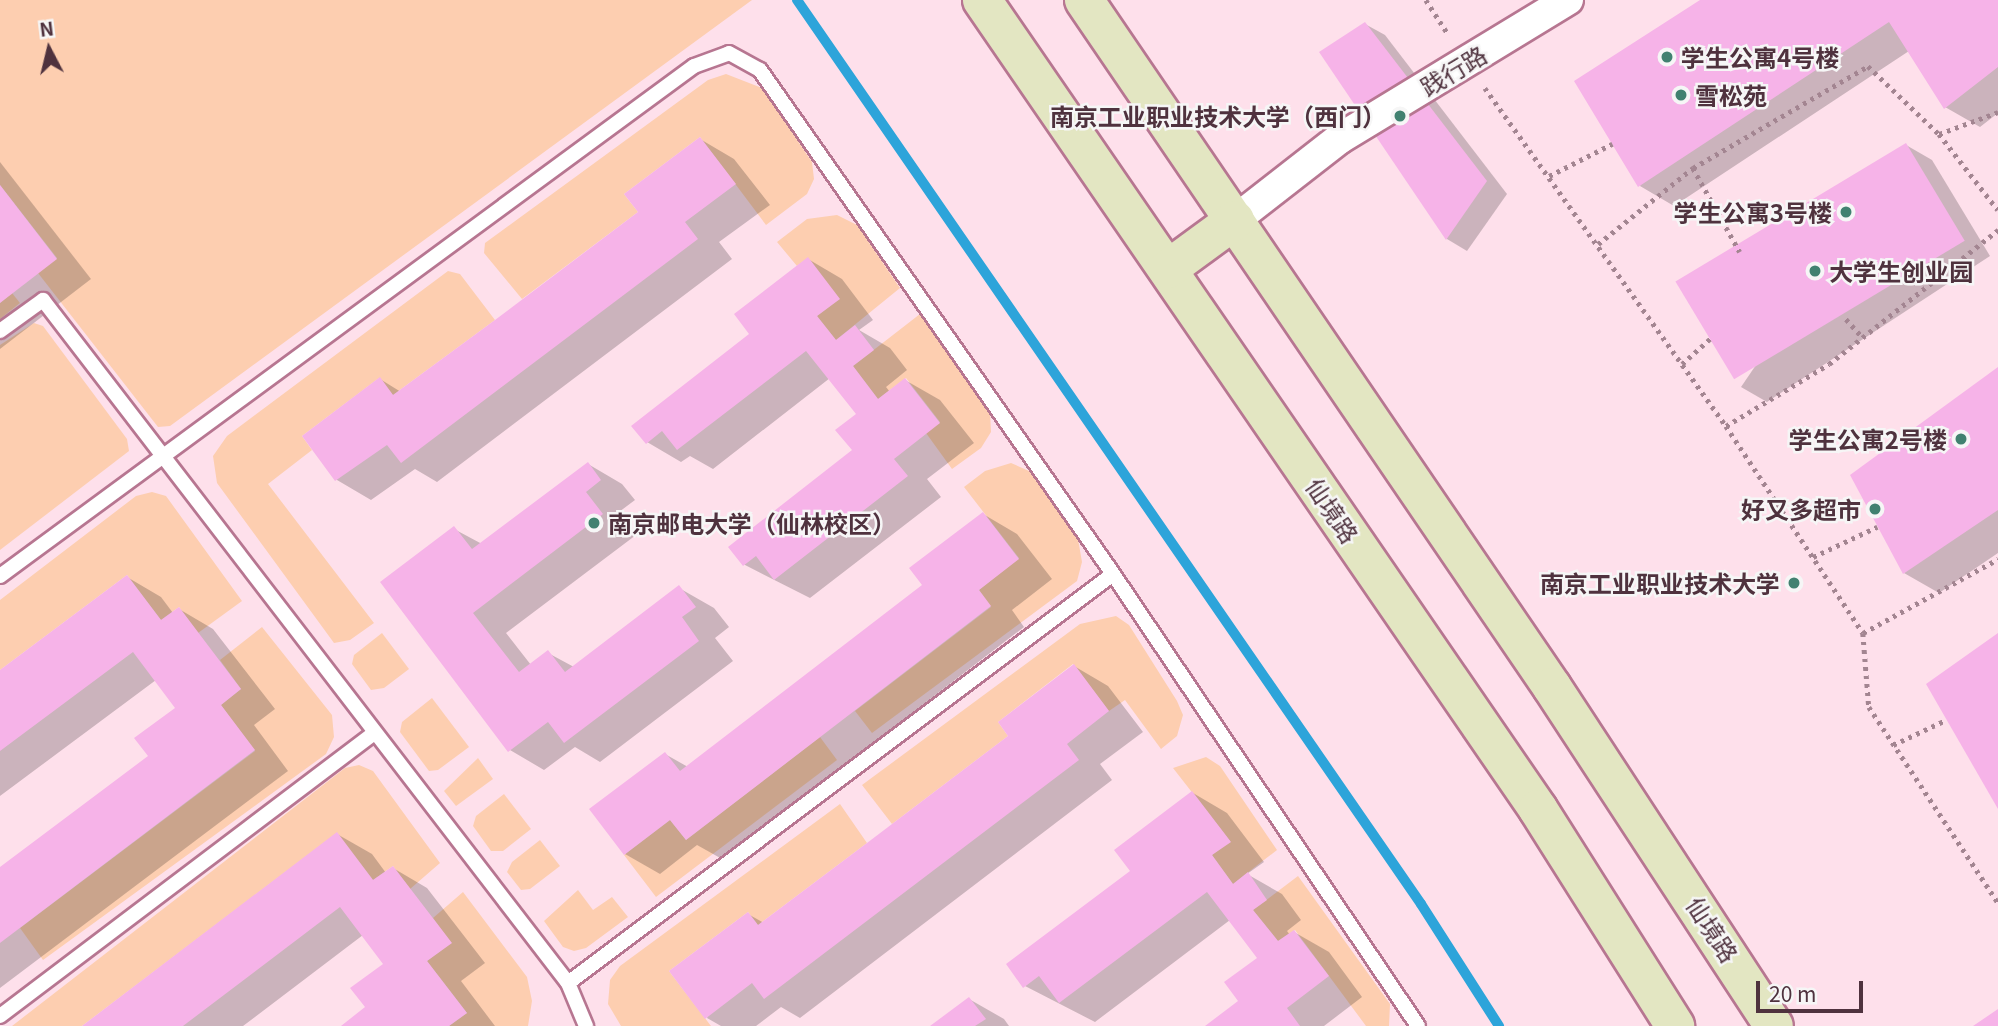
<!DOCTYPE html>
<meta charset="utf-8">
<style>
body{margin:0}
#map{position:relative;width:1998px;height:1026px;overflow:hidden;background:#fee0eb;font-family:Georgia,"Noto Sans SC",serif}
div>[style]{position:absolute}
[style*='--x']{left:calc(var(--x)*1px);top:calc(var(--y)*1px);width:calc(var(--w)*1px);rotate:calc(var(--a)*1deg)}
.green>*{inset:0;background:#fdceb0}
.shadow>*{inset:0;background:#0003}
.stream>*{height:10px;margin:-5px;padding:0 5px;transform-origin:5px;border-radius:5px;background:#2da4da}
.building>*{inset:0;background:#f6b3e8;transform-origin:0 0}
.path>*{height:4.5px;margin-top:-2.25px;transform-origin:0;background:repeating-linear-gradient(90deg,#a38591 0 3.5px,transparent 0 8.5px)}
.roads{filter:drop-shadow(2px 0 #b77691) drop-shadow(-2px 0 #b77691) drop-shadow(0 2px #b77691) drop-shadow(0 -2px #b77691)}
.lane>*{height:14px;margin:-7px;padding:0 7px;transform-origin:7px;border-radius:7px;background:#fff}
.street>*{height:30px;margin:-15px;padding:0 15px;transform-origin:15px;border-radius:15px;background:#fff}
.secondary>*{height:38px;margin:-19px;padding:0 19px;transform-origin:19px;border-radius:19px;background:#e3e6c2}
.dots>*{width:19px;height:19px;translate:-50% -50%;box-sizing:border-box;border:4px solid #f6f6f6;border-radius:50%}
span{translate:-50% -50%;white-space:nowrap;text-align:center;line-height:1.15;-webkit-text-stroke:5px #f6f6f6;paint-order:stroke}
.poi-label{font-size:24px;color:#4f323e;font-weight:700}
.left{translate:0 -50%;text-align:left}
.right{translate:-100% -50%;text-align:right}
.street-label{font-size:24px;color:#4f323e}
.north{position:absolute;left:14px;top:14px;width:70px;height:70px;-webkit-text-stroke:5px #f6f6f6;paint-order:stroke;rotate:353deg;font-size:19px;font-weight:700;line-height:28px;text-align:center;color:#4f323e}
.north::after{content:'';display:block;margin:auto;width:24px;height:32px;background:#4f323e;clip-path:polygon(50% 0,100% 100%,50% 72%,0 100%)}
.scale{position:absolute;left:1756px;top:981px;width:107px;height:32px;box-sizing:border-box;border:4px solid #4f323e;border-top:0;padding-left:9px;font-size:21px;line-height:24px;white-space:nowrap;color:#4f323e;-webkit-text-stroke:5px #f6f6f6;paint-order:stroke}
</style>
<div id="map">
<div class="green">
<div style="clip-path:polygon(0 0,752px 0,170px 426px,158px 427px,38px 273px,57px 258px,0 185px)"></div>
<div style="clip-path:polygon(726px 74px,762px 88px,812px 162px,814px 179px,807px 194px,766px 225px,700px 137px,624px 194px,638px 212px,522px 299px,484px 253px,485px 243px,708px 80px)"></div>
<div style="clip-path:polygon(837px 215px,857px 225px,900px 288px,836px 340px,817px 316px,839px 299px,808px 258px,797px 266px,777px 242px,807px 219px)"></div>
<div style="clip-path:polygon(448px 271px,460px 274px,495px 320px,393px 395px,379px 378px,302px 436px,312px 450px,268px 484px,374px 623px,350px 640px,334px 643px,217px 483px,213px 456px,227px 436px)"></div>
<div style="clip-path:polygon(12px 293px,20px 303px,0 319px,0 303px)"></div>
<div style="clip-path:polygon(920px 314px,990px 411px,991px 432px,981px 448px,952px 469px,926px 433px,940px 422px,906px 378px,878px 399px,853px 366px)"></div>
<div style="clip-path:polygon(34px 323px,43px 326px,127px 439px,129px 451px,0 550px,0 345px)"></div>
<div style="clip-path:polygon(1011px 463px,1029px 471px,1078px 539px,1082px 562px,1077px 581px,872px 733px,855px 711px,991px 607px,979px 590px,1019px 558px,964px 487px,985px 471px)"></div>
<div style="clip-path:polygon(152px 492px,166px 496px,242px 601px,198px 633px,179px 607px,161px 620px,127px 575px,0 670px,0 600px,136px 496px)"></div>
<div style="clip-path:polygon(1116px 616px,1129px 625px,1177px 701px,1183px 715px,1177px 736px,1161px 749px,1125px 700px,1109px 711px,1073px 664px,998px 722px,1008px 736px,892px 824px,862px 785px,1080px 624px)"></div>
<div style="clip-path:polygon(262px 627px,332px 715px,334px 737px,326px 754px,43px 960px,20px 928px,255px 751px,221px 705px,241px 689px,220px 660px)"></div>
<div style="clip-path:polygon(382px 633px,409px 669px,384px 688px,371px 690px,352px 664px,354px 655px)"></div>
<div style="clip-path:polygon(432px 698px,469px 747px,438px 770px,429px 771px,400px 732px,402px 722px)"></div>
<div style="clip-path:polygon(820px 737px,837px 760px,656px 897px,624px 855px,670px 820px,686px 840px)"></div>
<div style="clip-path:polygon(1206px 757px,1220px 766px,1277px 850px,1233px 884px,1212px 855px,1230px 841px,1173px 768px)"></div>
<div style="clip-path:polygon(478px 758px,493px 779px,456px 806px,444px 791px)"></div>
<div style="clip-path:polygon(359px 765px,373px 771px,440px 863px,410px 889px,393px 866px,373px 880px,337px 833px,82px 1026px,12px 1026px,345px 768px)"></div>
<div style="clip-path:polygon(504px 794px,531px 829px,503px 851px,491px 851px,473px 826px,476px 816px)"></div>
<div style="clip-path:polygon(840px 804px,867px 843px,758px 925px,748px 912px,669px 971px,711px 1026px,621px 1026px,608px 1004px,610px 980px,620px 966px)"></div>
<div style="clip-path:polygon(540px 840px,560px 866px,530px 889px,521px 890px,507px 872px,512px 862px)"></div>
<div style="clip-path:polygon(1298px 876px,1390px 1004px,1389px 1026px,1366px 1026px,1295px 930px,1278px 941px,1253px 910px)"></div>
<div style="clip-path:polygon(578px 890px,593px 910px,612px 897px,628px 917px,586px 948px,574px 951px,563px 947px,544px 921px)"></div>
<div style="clip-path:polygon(463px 892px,527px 977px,532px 1001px,528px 1026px,449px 1026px,467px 1013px,427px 961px,451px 943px,433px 918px)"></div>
</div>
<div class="shadow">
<div style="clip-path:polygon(1704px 0,1998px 0,1998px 113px,1980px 127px,1945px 107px,1909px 51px,1674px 206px,1640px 186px)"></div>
<div style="clip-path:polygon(1365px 24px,1385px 35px,1507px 194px,1467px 251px,1447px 239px,1322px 52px)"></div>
<div style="clip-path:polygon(700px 139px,734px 159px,770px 205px,719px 242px,732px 259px,437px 482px,415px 469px,371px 500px,337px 480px,304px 436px,380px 379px,401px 392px,640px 212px)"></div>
<div style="clip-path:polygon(1906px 145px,1932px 160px,1990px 256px,1767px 402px,1741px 387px)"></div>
<div style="clip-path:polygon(0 162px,91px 279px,0 349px)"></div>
<div style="clip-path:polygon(808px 259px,842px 279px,873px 320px,859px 330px,890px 348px,907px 370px,886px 387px,890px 392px,905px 380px,940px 400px,974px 443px,927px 479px,941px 497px,810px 598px,745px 565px,730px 547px,854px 450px,859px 415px,830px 378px,713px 469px,690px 456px,681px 462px,647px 442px,752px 335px)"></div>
<div style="clip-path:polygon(1998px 369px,1998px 553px,1939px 593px,1904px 573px)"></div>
<div style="clip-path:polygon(588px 464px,622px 484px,635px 500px,619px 512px,636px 535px,506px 633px,531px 665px,548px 653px,574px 667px,679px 588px,714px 608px,729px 627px,715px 638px,733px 661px,600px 762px,575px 747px,544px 770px,510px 750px,383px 582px,454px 529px,482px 544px)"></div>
<div style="clip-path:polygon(983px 514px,1017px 534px,1052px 579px,1012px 610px,1024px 627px,722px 859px,697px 845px,660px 874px,625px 854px,665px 754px,688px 767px,925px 585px)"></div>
<div style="clip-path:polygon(127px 577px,161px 597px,173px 613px,179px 609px,213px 629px,275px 709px,254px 725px,288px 771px,0 988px,0 869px,150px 757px,177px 708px,156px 680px,0 796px,0 673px)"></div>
<div style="clip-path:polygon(1074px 666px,1108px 686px,1143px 732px,1100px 764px,1112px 780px,800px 1018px,781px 1007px,756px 1026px,721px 1026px,707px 1018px,748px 914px,764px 923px,1011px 736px)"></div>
<div style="clip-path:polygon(1193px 793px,1227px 813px,1264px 862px,1247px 874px,1282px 894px,1301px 920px,1287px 931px,1290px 935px,1294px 932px,1329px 952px,1362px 997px,1324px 1026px,1208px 1026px,1241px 1002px,1259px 958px,1230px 920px,1095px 1022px,1025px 986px,1132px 871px)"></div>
<div style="clip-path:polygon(337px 834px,372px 854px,386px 873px,393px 868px,427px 888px,485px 963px,461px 981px,495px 1026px,344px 1026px,368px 1008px,385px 964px,363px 935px,243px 1026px,85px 1026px)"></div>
<div style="clip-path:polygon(969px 999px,1004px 1019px,1009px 1026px,933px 1026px)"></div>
</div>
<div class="stream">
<div style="--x:797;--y:0;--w:1098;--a:55.38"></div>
<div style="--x:1421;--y:904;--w:145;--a:57.4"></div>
</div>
<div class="building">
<div style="clip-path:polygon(1700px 0,1998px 0,1998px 67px,1944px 109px,1889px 22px,1638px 187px,1574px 81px)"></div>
<div style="clip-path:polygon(1365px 22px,1487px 181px,1446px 240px,1319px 52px)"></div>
<div style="clip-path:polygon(700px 137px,736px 184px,685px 222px,698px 239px,401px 463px,387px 445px,335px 481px,302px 436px,380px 377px,393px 395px,495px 320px,638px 212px,624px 194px)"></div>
<div style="left:1906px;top:143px;width:114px;height:269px;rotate:59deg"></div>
<div style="clip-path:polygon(0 185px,57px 259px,0 303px)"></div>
<div style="clip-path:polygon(808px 257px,840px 299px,817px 316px,836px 340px,855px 325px,874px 350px,853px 366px,878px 399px,905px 378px,940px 423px,894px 459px,908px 476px,774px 580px,756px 556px,743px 566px,728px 547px,852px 450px,835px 430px,856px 414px,806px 351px,677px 450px,662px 431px,646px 444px,631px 426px,749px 334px,734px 314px)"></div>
<div style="clip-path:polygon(1998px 367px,1998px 510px,1903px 574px,1850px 475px)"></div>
<div style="clip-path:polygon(588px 462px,601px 480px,586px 492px,603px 514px,473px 613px,519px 672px,548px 650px,565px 672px,679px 585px,696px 607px,682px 617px,699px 641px,564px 743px,548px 722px,508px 752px,380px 582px,454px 526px,472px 549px)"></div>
<div style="clip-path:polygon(983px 512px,1019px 559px,979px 590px,991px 606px,686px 840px,670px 820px,624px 855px,589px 809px,665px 752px,680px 771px,922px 585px,909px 568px)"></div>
<div style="clip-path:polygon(127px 575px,161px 620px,179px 607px,241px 689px,221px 705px,255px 750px,0 943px,0 867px,148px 756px,134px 738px,175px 708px,133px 652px,0 751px,0 670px)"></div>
<div style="clip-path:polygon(1998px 633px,1998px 809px,1926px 684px)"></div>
<div style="clip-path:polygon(1074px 664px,1109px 711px,1067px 744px,1079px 760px,764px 999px,752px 983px,705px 1019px,669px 971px,748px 912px,758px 925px,867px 843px,1008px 736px,998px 722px)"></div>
<div style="clip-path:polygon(1192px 791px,1231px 842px,1212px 855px,1233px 884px,1248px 872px,1267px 900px,1253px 910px,1278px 941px,1294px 930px,1329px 976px,1287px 1008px,1300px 1026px,1205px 1026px,1238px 1001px,1224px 982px,1257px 958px,1207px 892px,1059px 1003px,1039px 976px,1023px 988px,1006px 964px,1130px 871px,1114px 850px)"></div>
<div style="clip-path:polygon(337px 832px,373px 880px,393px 866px,452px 943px,427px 961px,467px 1013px,449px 1026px,341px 1026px,365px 1007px,350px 988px,383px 964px,340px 907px,183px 1026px,82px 1026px)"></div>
<div style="clip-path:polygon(969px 997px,986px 1019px,975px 1026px,930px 1026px)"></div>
<div style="clip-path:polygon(1998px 1009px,1998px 1026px,1973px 1026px)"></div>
</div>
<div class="path">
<div style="--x:1426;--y:0;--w:40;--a:57.1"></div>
<div style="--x:1485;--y:88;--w:415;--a:54.5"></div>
<div style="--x:1726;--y:426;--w:248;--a:56.5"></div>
<div style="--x:1863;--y:633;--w:74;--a:85.4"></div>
<div style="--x:1869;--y:707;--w:235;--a:56.6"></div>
<div style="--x:1939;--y:134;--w:96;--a:52.2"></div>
<div style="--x:1693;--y:168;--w:96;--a:60.8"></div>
<div style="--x:1549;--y:176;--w:71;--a:-26.9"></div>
<div style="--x:1598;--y:244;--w:122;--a:-38.7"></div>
<div style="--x:1693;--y:168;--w:203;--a:-30.2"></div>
<div style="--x:1868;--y:66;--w:98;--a:43.8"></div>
<div style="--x:1939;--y:134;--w:63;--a:-20.4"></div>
<div style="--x:1846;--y:319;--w:25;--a:48"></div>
<div style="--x:1682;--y:364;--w:38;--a:-42"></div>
<div style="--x:1726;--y:426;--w:120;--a:-31"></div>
<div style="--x:1829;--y:364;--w:216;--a:-38.4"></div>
<div style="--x:1813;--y:557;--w:71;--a:-25.1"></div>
<div style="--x:1863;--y:633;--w:154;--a:-28.7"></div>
<div style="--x:1893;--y:745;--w:59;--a:-25.3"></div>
</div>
<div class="roads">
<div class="lane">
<div style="--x:0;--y:331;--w:53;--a:-35.8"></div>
<div style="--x:43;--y:300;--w:861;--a:52.45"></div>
<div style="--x:568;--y:983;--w:47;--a:67.3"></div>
<div style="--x:0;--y:576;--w:861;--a:-36.31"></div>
<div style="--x:694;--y:66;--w:37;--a:-20"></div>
<div style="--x:729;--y:53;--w:35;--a:29"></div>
<div style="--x:760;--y:70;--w:615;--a:54.99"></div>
<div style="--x:1113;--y:574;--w:545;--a:55.99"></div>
<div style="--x:568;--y:983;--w:681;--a:-36.89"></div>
<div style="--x:0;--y:1016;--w:469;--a:-37.1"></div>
</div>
<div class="street">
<div style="--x:1235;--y:220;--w:132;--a:-37.9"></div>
<div style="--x:1339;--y:139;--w:268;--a:-31.3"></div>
</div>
<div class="secondary">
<div style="--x:982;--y:0;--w:982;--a:55.5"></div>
<div style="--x:1538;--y:809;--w:257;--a:57.7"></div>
<div style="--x:1084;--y:0;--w:831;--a:55.74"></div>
<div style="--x:1552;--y:687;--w:405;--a:56.8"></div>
<div style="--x:1168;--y:269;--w:83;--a:-36.2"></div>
</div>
</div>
<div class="dots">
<div style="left:1667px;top:57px;background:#418170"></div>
<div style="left:1681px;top:95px;background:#418170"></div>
<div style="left:1400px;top:116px;background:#418170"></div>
<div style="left:1846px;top:212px;background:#418170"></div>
<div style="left:1815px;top:271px;background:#418170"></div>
<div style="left:1961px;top:439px;background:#418170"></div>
<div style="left:1875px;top:509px;background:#418170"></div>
<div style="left:594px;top:523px;background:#418170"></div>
<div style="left:1794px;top:583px;background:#418170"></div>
</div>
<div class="poi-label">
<span class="left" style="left:1681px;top:57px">学生公寓4号楼</span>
<span class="left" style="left:1695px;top:95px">雪松苑</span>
<span class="right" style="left:1386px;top:116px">南京工业职业技术大学（西门）</span>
<span class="right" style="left:1832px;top:212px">学生公寓3号楼</span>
<span class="left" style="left:1829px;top:271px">大学生创业园</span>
<span class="right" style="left:1947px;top:439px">学生公寓2号楼</span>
<span class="right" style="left:1861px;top:509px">好又多超市</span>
<span class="left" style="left:608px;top:523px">南京邮电大学（仙林校区）</span>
<span class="right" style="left:1780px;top:583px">南京工业职业技术大学</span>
</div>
<div class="street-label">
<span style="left:1453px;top:70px;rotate:-31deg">践行路</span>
<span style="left:1333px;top:510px;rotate:56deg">仙境路</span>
<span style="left:1713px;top:929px;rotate:57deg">仙境路</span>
</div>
<div class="north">N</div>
<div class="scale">20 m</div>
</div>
